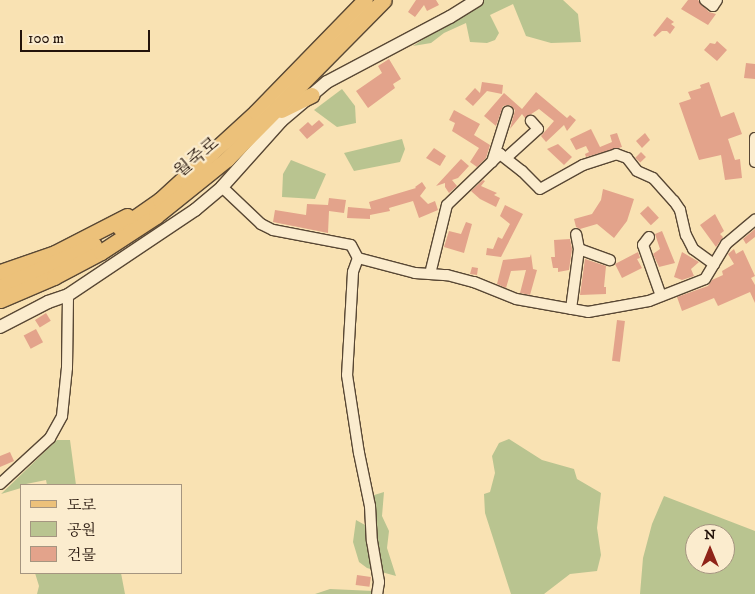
<!DOCTYPE html>
<meta charset="utf-8">
<style>
body{margin:0}
#map{position:relative;width:755px;height:594px;overflow:hidden;background:#f9e2b3;font-family:"IM FELL DW Pica","Noto Serif KR",serif}
div>[style]{position:absolute}
[style*='--x']{left:calc(var(--x)*1px);top:calc(var(--y)*1px);width:calc(var(--w)*1px);rotate:calc(var(--a)*1deg)}
.green>*{inset:0;background:#b9c490}
.building>*{inset:0;background:#e3a38b;transform-origin:0 0}
.roads{filter:drop-shadow(1px 0 #584734) drop-shadow(-1px 0 #584734) drop-shadow(0 1px #584734) drop-shadow(0 -1px #584734)}
.minor>*{height:10px;margin:-5px;padding:0 5px;transform-origin:5px;border-radius:5px;background:#fbecce}
.tertiary>*{height:12px;margin:-6px;padding:0 6px;transform-origin:6px;border-radius:6px;background:#fbecce}
.primary>*{height:15px;margin:-7.5px;padding:0 7.5px;transform-origin:7.5px;border-radius:7.5px;background:#ecc17a}
span{translate:-50% -50%;white-space:nowrap;text-align:center;line-height:1.15;-webkit-text-stroke:4.5px #fbecce;paint-order:stroke}
.street-label{font-size:18px;color:#23130a}
.legend{position:absolute;left:20px;top:484px;width:162px;height:90px;box-sizing:border-box;background:#fbecce;border:1px solid #a59580;margin:0;padding:6px 9px;list-style:none;font-size:15px;color:#23130a}
.legend li{display:flex;align-items:center;gap:10px;height:25px}
.legend b{width:25px;border:1px solid #a59580}
.north{position:absolute;left:685px;top:524px;width:50px;height:50px;box-sizing:border-box;background:#fbecce;border:1px solid #a59580;border-radius:50%;rotate:0deg;font-size:14px;font-weight:700;line-height:20px;text-align:center;color:#23130a}
.north::after{content:'';display:block;margin:auto;width:18px;height:22px;background:#8f2418;clip-path:polygon(50% 0,100% 100%,50% 72%,0 100%)}
.scale{position:absolute;left:20px;top:30px;width:130px;height:22px;box-sizing:border-box;border:2px solid #23130a;border-top:0;padding-left:6px;font-size:15px;line-height:18px;white-space:nowrap;color:#23130a;-webkit-text-stroke:4px #fbecce;paint-order:stroke}
</style>
<div id="map">
<div class="green">
<div style="clip-path:polygon(482px 0,563px 0,578px 14px,581px 42px,551px 43px,526px 36px,513px 4px,490px 15px,499px 33px,495px 40px,487px 43px,470px 42px,466px 23px,444px 33px,431px 43px,413px 46px)"></div>
<div style="clip-path:polygon(342px 89px,355px 106px,356px 123px,337px 127px,314px 110px)"></div>
<div style="clip-path:polygon(402px 139px,405px 149px,400px 162px,354px 171px,344px 153px)"></div>
<div style="clip-path:polygon(291px 160px,326px 174px,315px 199px,282px 197px,283px 174px)"></div>
<div style="clip-path:polygon(509px 439px,542px 460px,574px 469px,577px 479px,601px 493px,597px 528px,601px 555px,597px 571px,570px 574px,544px 594px,511px 594px,485px 513px,484px 494px,490px 492px,495px 473px,492px 456px,499px 443px)"></div>
<div style="clip-path:polygon(57px 440px,70px 440px,76px 485px,47px 485px,46px 480px,21px 485px,21px 488px,1px 494px)"></div>
<div style="clip-path:polygon(384px 492px,382px 516px,389px 531px,387px 548px,396px 576px,367px 568px,359px 562px,353px 542px,356px 520px,365px 525px,373px 520px,371px 496px)"></div>
<div style="clip-path:polygon(evenodd,664px 496px,755px 531px,755px 594px,640px 594px,643px 558px,652px 524px,664px 496px,695px 534px,725px 534px,725px 564px,695px 564px,695px 534px)"></div>
<div style="clip-path:polygon(35px 573px,121px 573px,125px 594px,37px 594px,39px 586px)"></div>
<div style="clip-path:polygon(330px 589px,374px 591px,374px 594px,315px 594px)"></div>
</div>
<div class="building">
<div style="clip-path:polygon(416px 0,436px 0,439px 5px,427px 11px,424px 5px,415px 17px,408px 12px)"></div>
<div style="clip-path:polygon(688px 0,698px 0,709px 12px,716px 14px,708px 25px,681px 9px)"></div>
<div style="clip-path:polygon(667px 17px,674px 22px,671px 24px,675px 27px,670px 34px,667px 31px,662px 31px,655px 37px,653px 35px)"></div>
<div style="clip-path:polygon(717px 41px,727px 50px,717px 61px,704px 50px,710px 43px,715px 44px)"></div>
<div style="clip-path:polygon(389px 59px,401px 79px,393px 84px,395px 88px,368px 108px,356px 91px,382px 73px,378px 66px)"></div>
<div style="clip-path:polygon(746px 63px,755px 64px,755px 79px,744px 78px)"></div>
<div style="clip-path:polygon(482px 82px,503px 85px,502px 94px,487px 91px,473px 106px,465px 99px,475px 88px,480px 93px)"></div>
<div style="clip-path:polygon(709px 82px,721px 117px,734px 112px,742px 134px,728px 139px,735px 160px,740px 159px,742px 178px,725px 180px,721px 155px,699px 160px,679px 103px,691px 99px,688px 92px,701px 88px,700px 85px)"></div>
<div style="clip-path:polygon(536px 92px,567px 118px,570px 115px,576px 120px,567px 131px,564px 125px,546px 142px,541px 136px,554px 121px,539px 109px,525px 118px,522px 114px,510px 129px,515px 110px,510px 105px,503px 106px,496px 126px,484px 116px,504px 93px,522px 109px)"></div>
<div style="clip-path:polygon(454px 110px,480px 124px,474px 135px,490px 145px,486px 158px,477px 167px,470px 162px,479px 148px,452px 131px,455px 123px,449px 120px)"></div>
<div style="clip-path:polygon(319px 120px,324px 125px,307px 139px,299px 130px,308px 122px,312px 126px)"></div>
<div style="clip-path:polygon(591px 129px,600px 147px,612px 142px,610px 135px,617px 133px,622px 147px,586px 157px,585px 154px,589px 152px,586px 146px,576px 150px,570px 139px)"></div>
<div style="clip-path:polygon(645px 133px,650px 140px,642px 148px,636px 141px)"></div>
<div style="clip-path:polygon(558px 144px,572px 157px,564px 165px,547px 149px)"></div>
<div style="clip-path:polygon(434px 148px,446px 156px,440px 166px,426px 158px)"></div>
<div style="left:641px;top:152px;width:7px;height:8px;rotate:45deg"></div>
<div style="clip-path:polygon(461px 159px,469px 166px,458px 178px,452px 180px,457px 186px,449px 193px,445px 187px,445px 183px,436px 186px)"></div>
<div style="clip-path:polygon(483px 180px,485px 181px,481px 186px,497px 193px,494px 195px,500px 198px,496px 207px,480px 199px,471px 191px)"></div>
<div style="clip-path:polygon(422px 182px,426px 188px,420px 196px,428px 204px,435px 201px,438px 210px,419px 218px,413px 201px,389px 208px,390px 211px,370px 215px,370px 219px,347px 218px,348px 207px,371px 209px,369px 202px,416px 188px,415px 187px)"></div>
<div style="clip-path:polygon(603px 189px,634px 199px,627px 221px,614px 238px,597px 224px,580px 229px,576px 227px,574px 219px,592px 214px,601px 200px)"></div>
<div style="clip-path:polygon(329px 198px,346px 200px,344px 213px,329px 211px,328px 233px,273px 222px,275px 210px,306px 215px,307px 204px,328px 205px)"></div>
<div style="clip-path:polygon(505px 205px,523px 214px,501px 257px,486px 255px,487px 248px,493px 249px,498px 237px,502px 239px,510px 224px,500px 216px)"></div>
<div style="left:648px;top:206px;width:16px;height:11px;rotate:47deg"></div>
<div style="clip-path:polygon(715px 214px,724px 231px,720px 234px,723px 237px,716px 247px,700px 225px)"></div>
<div style="clip-path:polygon(466px 222px,472px 224px,464px 253px,444px 247px,449px 231px,461px 234px)"></div>
<div style="clip-path:polygon(755px 229px,755px 237px,746px 244px,743px 239px)"></div>
<div style="clip-path:polygon(662px 231px,675px 263px,659px 267px,653px 254px,660px 249px,655px 234px)"></div>
<div style="clip-path:polygon(570px 239px,572px 249px,569px 270px,558px 272px,558px 268px,553px 268px,551px 257px,555px 257px,554px 240px)"></div>
<div style="clip-path:polygon(734px 249px,736px 254px,743px 250px,755px 276px,751px 278px,755px 285px,755px 303px,750px 292px,718px 306px,714px 298px,682px 311px,677px 297px,708px 286px,712px 280px,723px 275px,722px 271px,734px 264px,728px 254px)"></div>
<div style="clip-path:polygon(638px 252px,640px 258px,637px 259px,642px 268px,622px 278px,615px 264px)"></div>
<div style="clip-path:polygon(682px 252px,699px 262px,691px 269px,694px 276px,682px 280px,674px 277px)"></div>
<div style="clip-path:polygon(531px 254px,533px 269px,537px 270px,530px 295px,520px 293px,526px 270px,511px 271px,506px 288px,497px 284px,503px 260px,530px 257px)"></div>
<div style="clip-path:polygon(585px 259px,606px 266px,604px 287px,606px 287px,606px 294px,580px 295px)"></div>
<div style="clip-path:polygon(472px 267px,478px 268px,477px 275px,470px 274px)"></div>
<div style="left:46px;top:313px;width:9px;height:13px;rotate:58deg"></div>
<div style="left:617px;top:320px;width:8px;height:41px;rotate:7deg"></div>
<div style="left:36px;top:329px;width:15px;height:14px;rotate:62deg"></div>
<div style="clip-path:polygon(10px 452px,14px 461px,0 467px,0 456px)"></div>
<div style="left:357px;top:575px;width:14px;height:10px;rotate:8deg"></div>
</div>
<div class="roads">
<div class="minor">
<div style="--x:705;--y:0;--w:10;--a:37"></div>
<div style="--x:713;--y:6;--w:7;--a:-56"></div>
<div style="--x:755;--y:138;--w:24;--a:90"></div>
<div style="--x:506;--y:158;--w:43;--a:-42.2"></div>
<div style="--x:538;--y:129;--w:11;--a:-131"></div>
<div style="--x:492;--y:162;--w:53;--a:-72.6"></div>
<div style="--x:222;--y:187;--w:54;--a:43.5"></div>
<div style="--x:261;--y:224;--w:13;--a:27"></div>
<div style="--x:273;--y:230;--w:79;--a:10.9"></div>
<div style="--x:351;--y:245;--w:15;--a:62"></div>
<div style="--x:358;--y:258;--w:59;--a:14.7"></div>
<div style="--x:415;--y:273;--w:32;--a:4"></div>
<div style="--x:447;--y:275;--w:28;--a:15"></div>
<div style="--x:474;--y:282;--w:45;--a:22"></div>
<div style="--x:516;--y:299;--w:73;--a:10.2"></div>
<div style="--x:588;--y:312;--w:62;--a:-10.2"></div>
<div style="--x:649;--y:301;--w:60;--a:-21.4"></div>
<div style="--x:705;--y:279;--w:41;--a:-59"></div>
<div style="--x:726;--y:244;--w:38;--a:-40"></div>
<div style="--x:649;--y:237;--w:10;--a:127"></div>
<div style="--x:643;--y:245;--w:54;--a:70.6"></div>
<div style="--x:579;--y:249;--w:33;--a:20"></div>
<div style="--x:358;--y:258;--w:15;--a:110"></div>
<div style="--x:353;--y:272;--w:103;--a:93.3"></div>
<div style="--x:347;--y:375;--w:79;--a:81.3"></div>
<div style="--x:359;--y:453;--w:54;--a:78.3"></div>
<div style="--x:370;--y:506;--w:35;--a:87"></div>
<div style="--x:372;--y:541;--w:42;--a:80.3"></div>
<div style="--x:379;--y:582;--w:12;--a:99"></div>
<div style="--x:430;--y:274;--w:71;--a:-76.2"></div>
<div style="--x:447;--y:205;--w:74;--a:-43.9"></div>
<div style="--x:500;--y:154;--w:28;--a:38"></div>
<div style="--x:522;--y:171;--w:25;--a:45"></div>
<div style="--x:540;--y:189;--w:49;--a:-29.2"></div>
<div style="--x:583;--y:165;--w:35;--a:-18"></div>
<div style="--x:616;--y:154;--w:12;--a:20"></div>
<div style="--x:627;--y:158;--w:16;--a:52"></div>
<div style="--x:637;--y:171;--w:17;--a:24"></div>
<div style="--x:653;--y:178;--w:31;--a:48"></div>
<div style="--x:674;--y:201;--w:11;--a:56"></div>
<div style="--x:680;--y:210;--w:26;--a:77"></div>
<div style="--x:686;--y:235;--w:16;--a:63"></div>
<div style="--x:693;--y:249;--w:26;--a:36"></div>
<div style="--x:571;--y:309;--w:61;--a:-82.4"></div>
<div style="--x:579;--y:249;--w:15;--a:-101"></div>
<div style="--x:0;--y:484;--w:68;--a:-42.6"></div>
<div style="--x:50;--y:438;--w:25;--a:-61"></div>
<div style="--x:62;--y:416;--w:48;--a:-84.1"></div>
<div style="--x:67;--y:368;--w:73;--a:-89.2"></div>
</div>
<div class="tertiary">
<div style="--x:0;--y:327;--w:54;--a:-27.5"></div>
<div style="--x:48;--y:302;--w:21;--a:-19"></div>
<div style="--x:68;--y:295;--w:153;--a:-33.8"></div>
<div style="--x:195;--y:210;--w:35;--a:-40"></div>
<div style="--x:222;--y:187;--w:89;--a:-48.2"></div>
<div style="--x:281;--y:121;--w:60;--a:-40.3"></div>
<div style="--x:327;--y:82;--w:139;--a:-27.9"></div>
<div style="--x:450;--y:17;--w:32;--a:-32"></div>
</div>
<div class="primary">
<div style="--x:281;--y:110;--w:34;--a:-26"></div>
<div style="--x:120;--y:228;--w:49;--a:-35"></div>
<div style="--x:160;--y:200;--w:130;--a:-42.5"></div>
<div style="--x:256;--y:112;--w:156;--a:-45.8"></div>
<div style="--x:0;--y:272;--w:58;--a:-19.1"></div>
<div style="--x:55;--y:253;--w:81;--a:-27.2"></div>
<div style="--x:0;--y:287;--w:103;--a:-24.1"></div>
<div style="--x:0;--y:300;--w:59;--a:-23.1"></div>
<div style="--x:54;--y:277;--w:53;--a:-28"></div>
<div style="--x:101;--y:252;--w:66;--a:-33.2"></div>
<div style="--x:156;--y:216;--w:91;--a:-38.8"></div>
<div style="--x:227;--y:159;--w:223;--a:-45.4"></div>
</div>
</div>
<div class="street-label">
<span style="left:197px;top:158px;rotate:-40deg">월죽로</span>
</div>
<ul class="legend">
<li><b style="height:6px;background:#ecc17a"></b>도로</li>
<li><b style="height:14px;background:#b9c490"></b>공원</li>
<li><b style="height:14px;background:#e3a38b"></b>건물</li>
</ul>
<div class="north">N</div>
<div class="scale">100 m</div>
</div>
